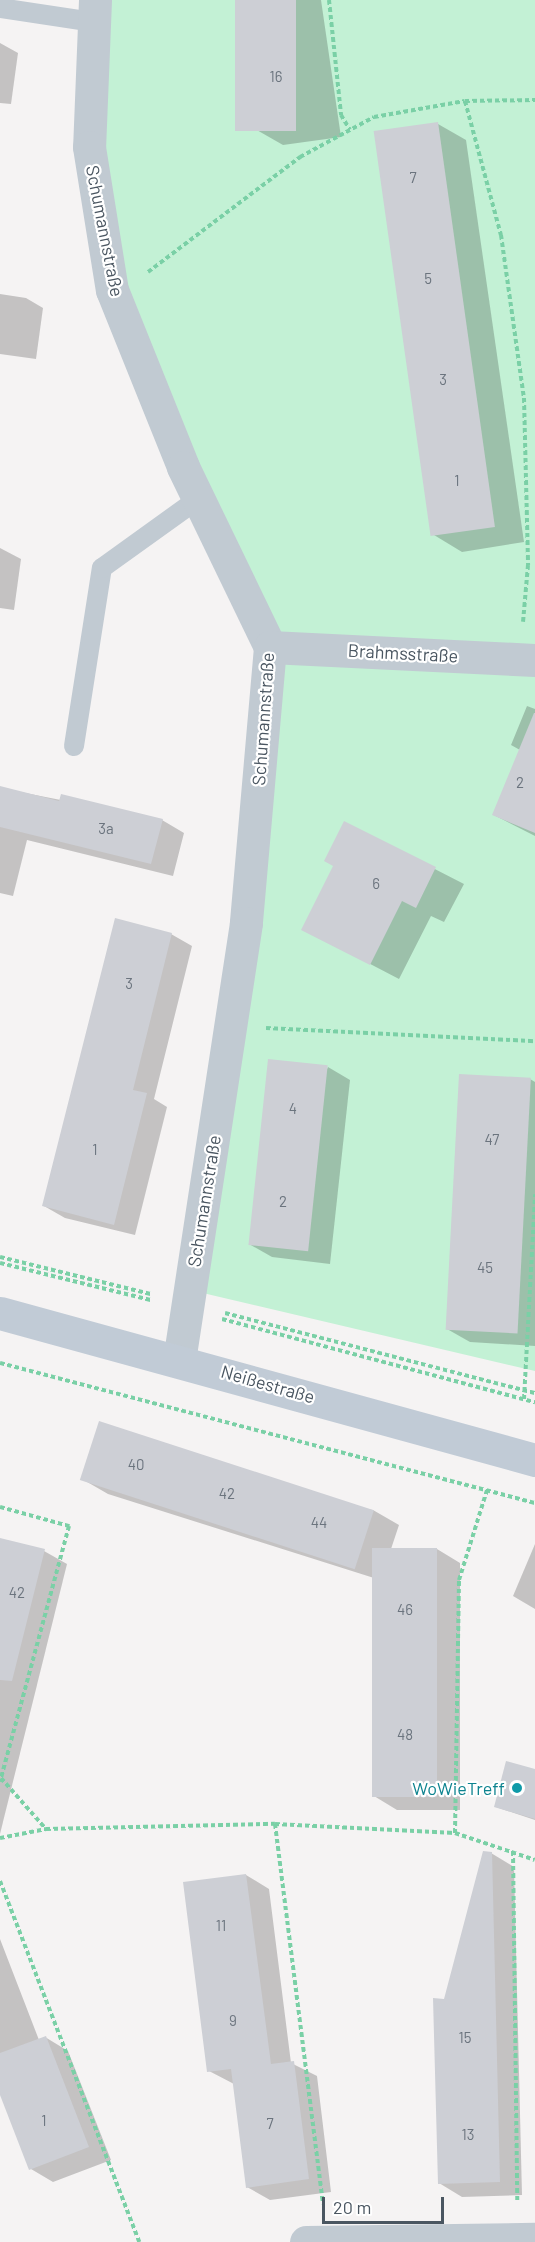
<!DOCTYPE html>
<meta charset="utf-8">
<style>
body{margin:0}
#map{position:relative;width:535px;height:2242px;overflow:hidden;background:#f5f3f3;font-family:Barlow,sans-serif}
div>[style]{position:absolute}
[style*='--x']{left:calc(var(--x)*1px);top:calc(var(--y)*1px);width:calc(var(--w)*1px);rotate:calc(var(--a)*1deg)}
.green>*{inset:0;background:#c3f1d5}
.shadow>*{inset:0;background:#0003}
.building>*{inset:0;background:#cdcfd5;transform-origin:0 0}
.path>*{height:4px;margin-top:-2px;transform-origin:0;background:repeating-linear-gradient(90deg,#7ad0a6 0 4.5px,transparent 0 7.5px)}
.lane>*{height:20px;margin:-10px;padding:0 10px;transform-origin:10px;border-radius:10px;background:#c1cad2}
.street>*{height:33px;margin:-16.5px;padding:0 16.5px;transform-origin:16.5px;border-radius:16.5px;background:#c1cad2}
.secondary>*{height:33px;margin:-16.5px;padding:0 16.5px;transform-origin:16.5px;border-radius:16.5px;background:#c1cbd6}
.dots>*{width:16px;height:16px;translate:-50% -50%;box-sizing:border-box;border:3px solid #fff;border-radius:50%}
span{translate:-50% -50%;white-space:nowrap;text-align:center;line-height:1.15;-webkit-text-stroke:4.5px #fff;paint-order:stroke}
.number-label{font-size:15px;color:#6b747e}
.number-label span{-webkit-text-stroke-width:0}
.street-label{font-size:18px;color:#4a5661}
.culture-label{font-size:18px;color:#0d838f}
.right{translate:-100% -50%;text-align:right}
.scale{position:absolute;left:322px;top:2197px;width:122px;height:27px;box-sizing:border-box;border:3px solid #4a5661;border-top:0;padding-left:8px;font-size:18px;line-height:21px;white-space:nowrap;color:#4a5661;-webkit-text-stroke:4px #fff;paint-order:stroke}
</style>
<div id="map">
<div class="green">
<div style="clip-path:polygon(86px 0,535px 0,535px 1371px,190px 1290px,270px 647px,112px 290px)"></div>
</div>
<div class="shadow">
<div style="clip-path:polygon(237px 0,321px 0,341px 137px,283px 145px,255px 129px)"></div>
<div style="clip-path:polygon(0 43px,18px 53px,11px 104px,0 103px)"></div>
<div style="clip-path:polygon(438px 124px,466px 140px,524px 542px,462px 552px,434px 535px)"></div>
<div style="clip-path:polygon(0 294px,26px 298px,43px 308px,36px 359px,0 354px)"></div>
<div style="clip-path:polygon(0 548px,21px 559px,14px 610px,0 608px)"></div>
<div style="clip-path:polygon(527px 706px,535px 709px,535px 836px,494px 815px,520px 750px,511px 745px)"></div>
<div style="clip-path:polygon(0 788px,162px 820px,184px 833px,173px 876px,27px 840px,13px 896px,0 893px)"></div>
<div style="clip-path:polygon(345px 823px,464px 884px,444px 922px,431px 916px,399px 979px,303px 929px,335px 866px)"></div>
<div style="clip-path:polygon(171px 934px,192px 946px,154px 1099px,167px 1107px,135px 1235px,65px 1218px,44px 1206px)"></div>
<div style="clip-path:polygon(328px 1067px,350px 1080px,330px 1264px,272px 1257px,249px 1244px)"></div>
<div style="clip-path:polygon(530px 1079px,535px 1082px,535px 1346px,470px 1342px,447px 1329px)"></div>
<div style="clip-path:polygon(82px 1479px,373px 1510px,399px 1525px,391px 1549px,437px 1549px,460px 1563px,460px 1810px,397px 1810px,374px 1796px,374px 1578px,108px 1494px)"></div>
<div style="clip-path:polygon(0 1540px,44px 1551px,67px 1564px,0 1834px)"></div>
<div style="clip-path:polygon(535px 1544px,535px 1609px,513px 1596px)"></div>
<div style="clip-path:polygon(535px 1770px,535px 1820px,496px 1807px)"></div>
<div style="clip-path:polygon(491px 1853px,514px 1867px,522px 2195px,462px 2197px,439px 2183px,445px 2001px)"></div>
<div style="clip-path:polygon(246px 1875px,269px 1889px,291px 2063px,317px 2076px,331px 2192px,270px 2200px,247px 2187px,234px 2084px,209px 2071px)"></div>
<div style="clip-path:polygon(0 1939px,39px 2040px,45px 2037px,68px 2051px,111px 2160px,53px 2182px,31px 2169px,0 2091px)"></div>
</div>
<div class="building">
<div style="left:235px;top:0;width:61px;height:131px"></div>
<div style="left:438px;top:122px;width:409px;height:65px;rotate:82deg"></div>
<div style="clip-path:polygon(534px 713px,535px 713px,535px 833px,492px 815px)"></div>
<div style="clip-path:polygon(0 786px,59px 801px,61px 794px,163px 819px,151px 864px,0 827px)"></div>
<div style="clip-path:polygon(344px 821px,436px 867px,416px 908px,402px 901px,370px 965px,301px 930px,333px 866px,324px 861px)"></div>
<div style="clip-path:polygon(115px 918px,172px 933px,133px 1090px,147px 1093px,114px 1225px,42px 1206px)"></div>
<div style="left:268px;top:1059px;width:60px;height:187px;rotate:6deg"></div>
<div style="left:459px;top:1074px;width:72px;height:256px;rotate:3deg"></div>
<div style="left:99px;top:1421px;width:289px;height:62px;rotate:18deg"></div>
<div style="clip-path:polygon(0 1538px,45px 1549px,12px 1681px,0 1680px)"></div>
<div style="left:372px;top:1548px;width:65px;height:249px"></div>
<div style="clip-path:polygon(506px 1761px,535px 1769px,535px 1819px,494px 1807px)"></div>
<div style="clip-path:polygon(483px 1851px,492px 1852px,500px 2182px,438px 2184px,433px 1998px,444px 1999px)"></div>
<div style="clip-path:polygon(246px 1874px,271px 2064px,294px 2061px,309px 2179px,246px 2188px,231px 2069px,207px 2072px,183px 1882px)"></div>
<div style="clip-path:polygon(46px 2036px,89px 2147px,29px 2170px,0 2095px,0 2053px)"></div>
</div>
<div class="path">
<div style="--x:329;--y:0;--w:116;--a:84"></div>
<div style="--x:341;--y:115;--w:17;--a:59"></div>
<div style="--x:465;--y:101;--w:139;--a:75"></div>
<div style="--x:501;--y:235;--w:165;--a:82"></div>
<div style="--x:524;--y:398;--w:167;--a:88.6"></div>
<div style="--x:528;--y:565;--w:57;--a:95"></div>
<div style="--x:148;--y:272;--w:191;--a:-37.1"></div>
<div style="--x:300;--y:157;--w:84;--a:-28.4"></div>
<div style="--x:374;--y:117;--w:92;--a:-10"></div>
<div style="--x:465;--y:101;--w:70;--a:-0.8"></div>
<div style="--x:266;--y:1028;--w:269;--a:2.8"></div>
<div style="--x:0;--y:1257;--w:155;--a:13.8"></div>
<div style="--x:0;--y:1263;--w:155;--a:13.8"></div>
<div style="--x:225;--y:1313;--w:320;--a:14.5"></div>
<div style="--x:222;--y:1319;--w:324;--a:14.9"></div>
<div style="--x:0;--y:1363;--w:553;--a:14.66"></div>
<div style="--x:524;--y:1399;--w:205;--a:-86.9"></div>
<div style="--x:0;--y:1507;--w:72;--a:15.4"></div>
<div style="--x:69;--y:1526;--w:265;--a:105.1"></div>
<div style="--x:1;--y:1778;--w:68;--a:48.6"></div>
<div style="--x:275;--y:1824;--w:383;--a:82.8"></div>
<div style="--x:455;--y:1833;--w:253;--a:-89.1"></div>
<div style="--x:459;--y:1580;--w:94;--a:-72.7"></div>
<div style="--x:0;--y:1838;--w:47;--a:-11.1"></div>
<div style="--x:46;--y:1829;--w:229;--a:-1.3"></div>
<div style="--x:275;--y:1824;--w:180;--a:2.9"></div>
<div style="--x:455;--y:1833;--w:84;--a:18.6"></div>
<div style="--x:513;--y:1851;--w:350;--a:89.3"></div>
<div style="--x:0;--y:1881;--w:387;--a:68.9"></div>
</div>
<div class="lane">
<div style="--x:0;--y:8;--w:95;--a:8.5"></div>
<div style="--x:74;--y:746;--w:180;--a:-81.1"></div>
<div style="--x:102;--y:568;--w:118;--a:-35.7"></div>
</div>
<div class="street">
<div style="--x:95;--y:0;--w:147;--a:92.3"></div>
<div style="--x:89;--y:147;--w:145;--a:80.9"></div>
<div style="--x:112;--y:290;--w:191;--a:68.1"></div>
<div style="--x:183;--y:467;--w:200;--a:64.2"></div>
<div style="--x:270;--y:647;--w:277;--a:95"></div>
<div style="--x:246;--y:923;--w:442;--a:98.7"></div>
<div style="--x:270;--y:647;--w:265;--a:2.8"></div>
<div style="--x:306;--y:2242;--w:229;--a:-0.8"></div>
</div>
<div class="secondary">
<div style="--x:0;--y:1313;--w:555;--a:15.36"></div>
</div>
<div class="dots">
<div style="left:517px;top:1788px;background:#0f9aa8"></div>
</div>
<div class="number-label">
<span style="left:276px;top:77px">16</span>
<span style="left:413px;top:178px">7</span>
<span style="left:428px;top:279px">5</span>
<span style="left:443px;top:380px">3</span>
<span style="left:457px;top:481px">1</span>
<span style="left:520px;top:783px">2</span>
<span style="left:106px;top:829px">3a</span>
<span style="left:376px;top:884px">6</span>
<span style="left:129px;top:984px">3</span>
<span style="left:293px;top:1109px">4</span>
<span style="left:492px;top:1140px">47</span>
<span style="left:95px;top:1150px">1</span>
<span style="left:283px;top:1202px">2</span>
<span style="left:485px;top:1268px">45</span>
<span style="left:136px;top:1465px">40</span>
<span style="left:227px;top:1494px">42</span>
<span style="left:319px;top:1523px">44</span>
<span style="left:17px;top:1593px">42</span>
<span style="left:405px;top:1610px">46</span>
<span style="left:405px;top:1735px">48</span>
<span style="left:221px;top:1926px">11</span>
<span style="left:233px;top:2021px">9</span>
<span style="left:465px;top:2038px">15</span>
<span style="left:44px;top:2121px">1</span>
<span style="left:270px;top:2124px">7</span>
<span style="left:468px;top:2135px">13</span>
</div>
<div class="street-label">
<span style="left:105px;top:231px;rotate:79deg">Schumannstraße</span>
<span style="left:403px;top:653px;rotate:3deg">Brahmsstraße</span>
<span style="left:263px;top:719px;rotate:-86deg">Schumannstraße</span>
<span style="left:204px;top:1201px;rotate:-81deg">Schumannstraße</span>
<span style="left:268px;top:1384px;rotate:16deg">Neißestraße</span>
</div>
<div class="culture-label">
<span class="right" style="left:505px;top:1788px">WoWieTreff</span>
</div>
<div class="scale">20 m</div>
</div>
